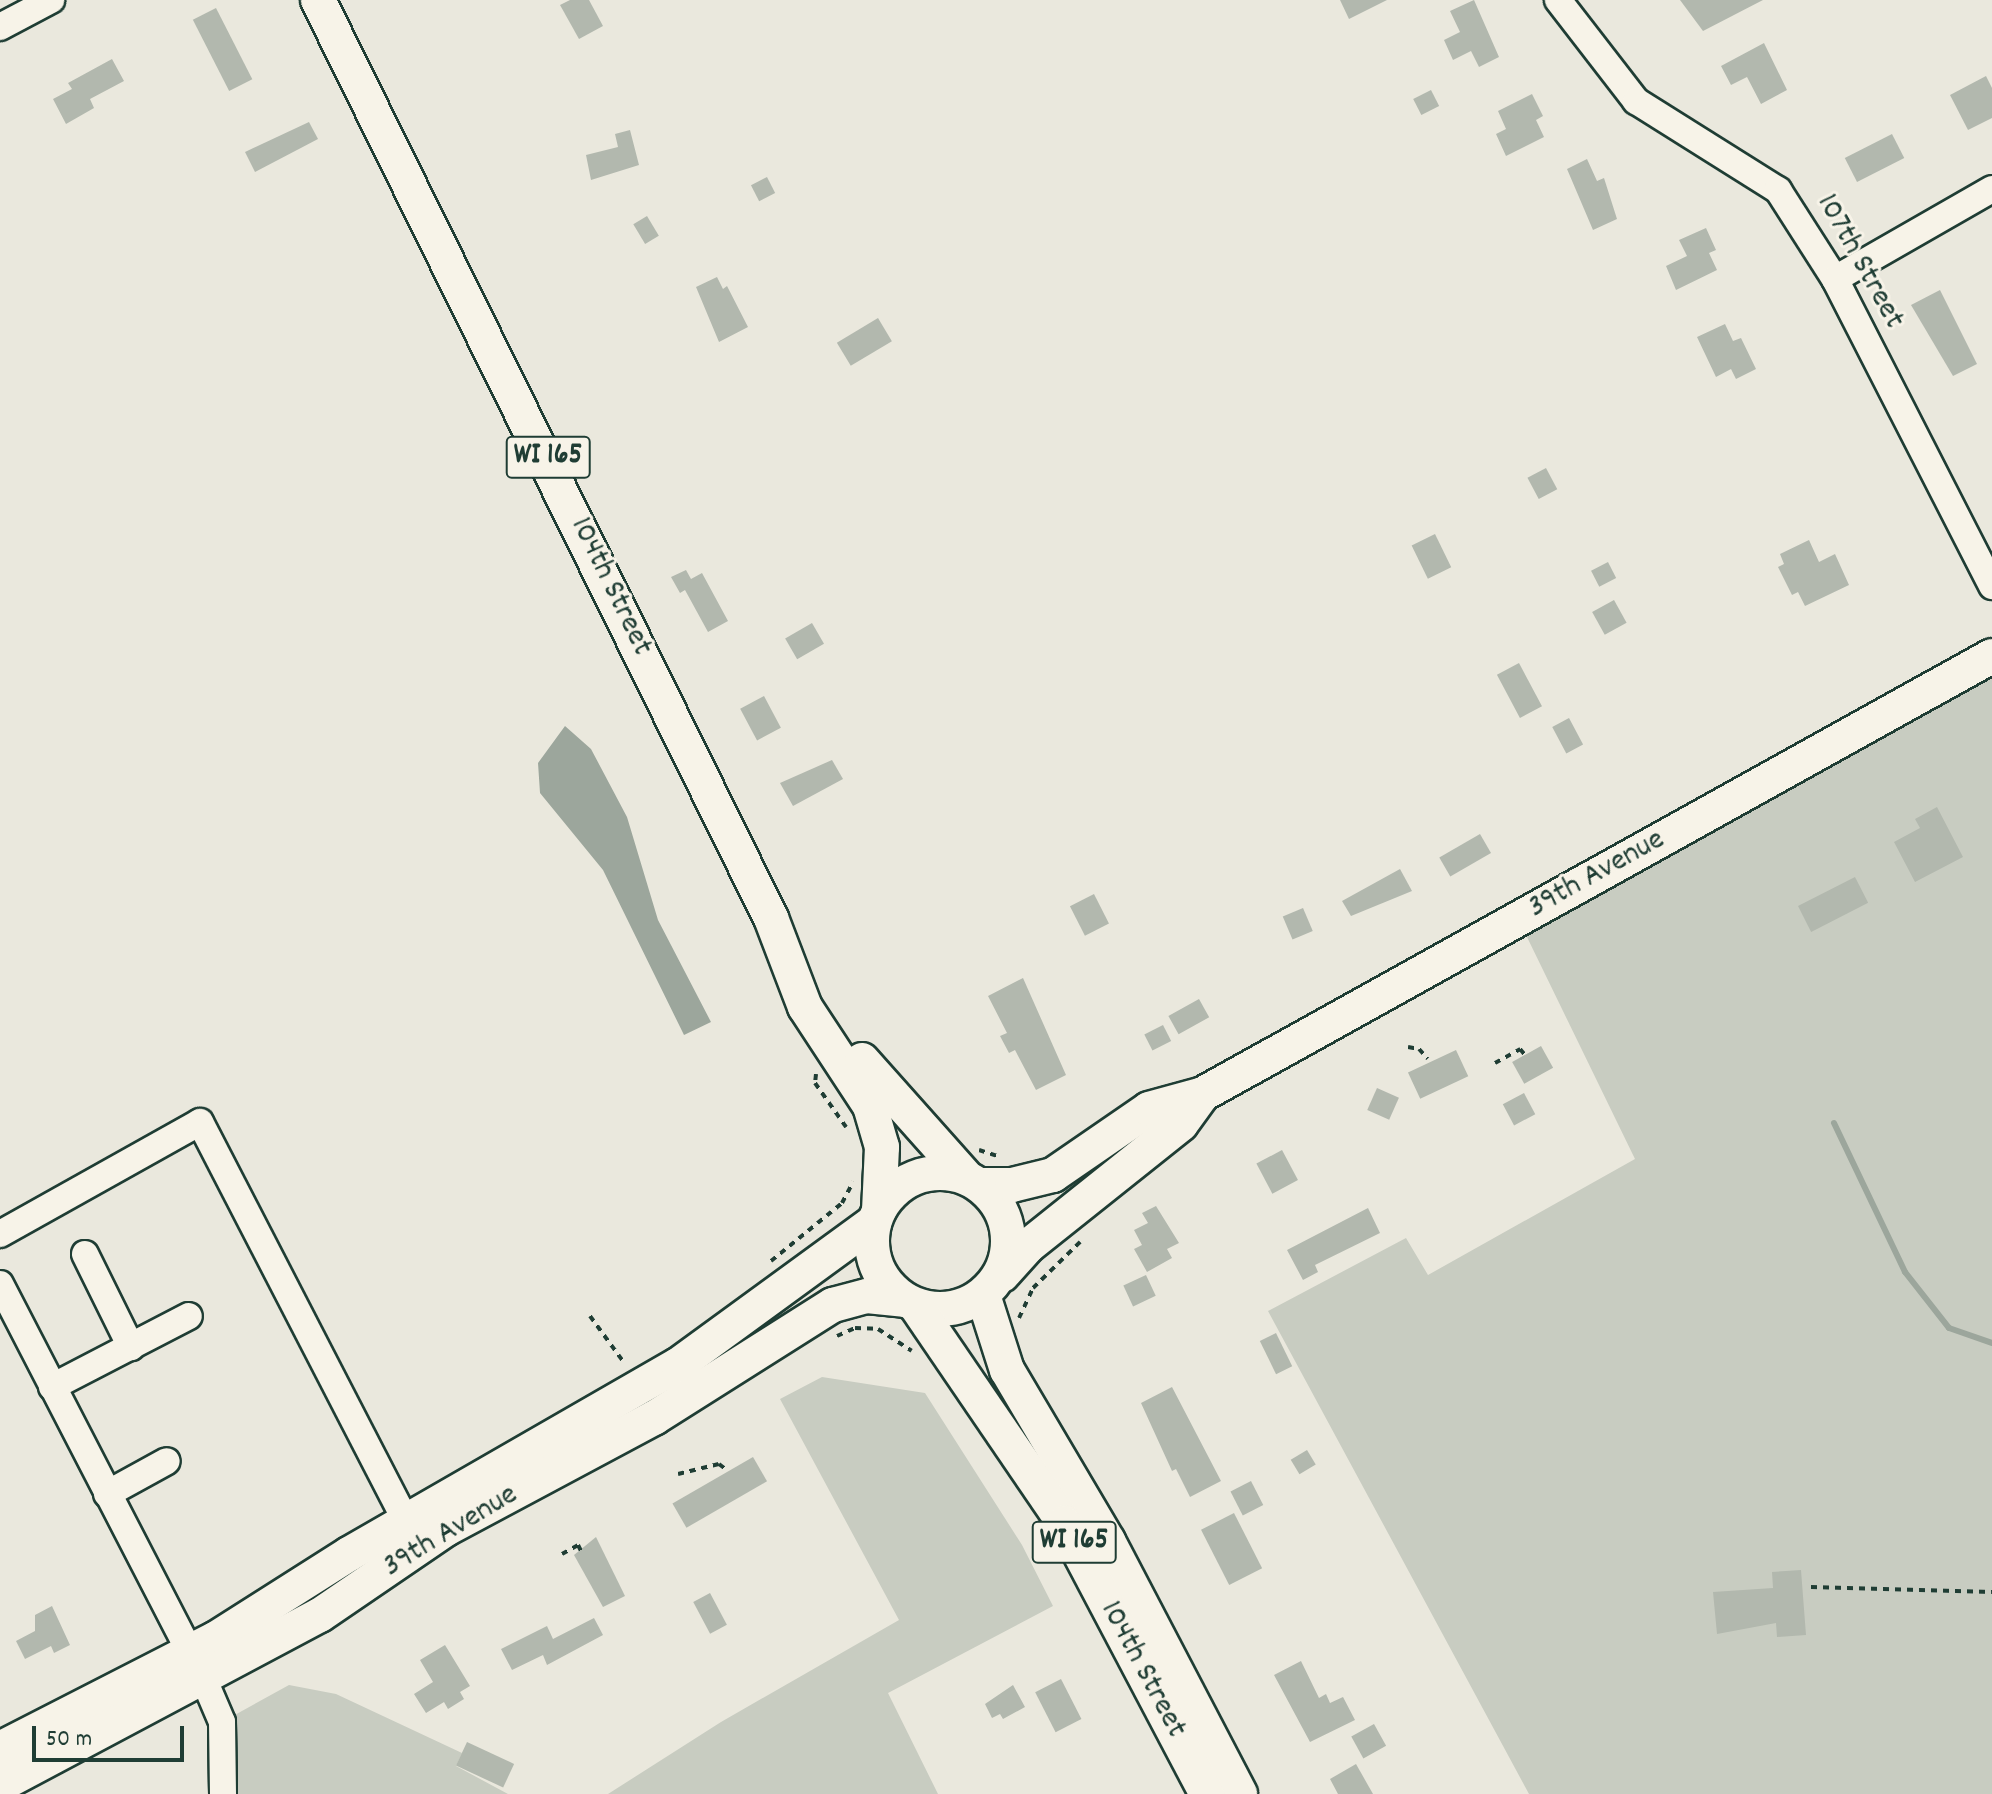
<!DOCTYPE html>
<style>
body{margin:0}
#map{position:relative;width:1992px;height:1794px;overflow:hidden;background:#eae8dd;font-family:Dekko,sans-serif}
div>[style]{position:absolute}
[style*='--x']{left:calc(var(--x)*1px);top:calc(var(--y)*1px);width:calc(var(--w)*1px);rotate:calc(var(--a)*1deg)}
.green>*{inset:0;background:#c8ccc1}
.water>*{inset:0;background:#9ca69c}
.stream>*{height:6px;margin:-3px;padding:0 3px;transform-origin:3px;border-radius:3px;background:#9ca69c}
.building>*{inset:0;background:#b2b8ae;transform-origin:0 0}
.path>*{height:4px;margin-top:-2px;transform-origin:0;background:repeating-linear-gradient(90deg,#1f3d34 0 6px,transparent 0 12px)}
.roads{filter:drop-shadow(2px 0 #1f3d34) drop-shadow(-2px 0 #1f3d34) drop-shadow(0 2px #1f3d34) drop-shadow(0 -2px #1f3d34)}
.minor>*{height:26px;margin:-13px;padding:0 13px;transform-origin:13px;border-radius:13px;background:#f7f3e8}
.major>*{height:34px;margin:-17px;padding:0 17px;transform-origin:17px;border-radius:17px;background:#f7f3e8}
.major>.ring{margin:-17px;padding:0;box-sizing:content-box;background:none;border:34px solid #f7f3e8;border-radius:50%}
span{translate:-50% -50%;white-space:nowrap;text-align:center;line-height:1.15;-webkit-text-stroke:6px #f7f3e8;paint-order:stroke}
.shield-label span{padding:2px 6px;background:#f7f3e8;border:2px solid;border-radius:6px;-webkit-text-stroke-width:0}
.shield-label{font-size:30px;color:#1f3d34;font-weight:700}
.street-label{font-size:32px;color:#1f3d34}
.scale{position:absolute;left:32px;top:1726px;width:152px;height:36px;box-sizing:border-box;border:4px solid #1f3d34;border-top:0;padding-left:10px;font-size:24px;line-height:28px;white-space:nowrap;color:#1f3d34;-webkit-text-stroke:6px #f7f3e8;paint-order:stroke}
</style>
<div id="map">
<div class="green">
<div style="clip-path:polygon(1992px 656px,1992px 1794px,1529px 1794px,1268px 1311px,1406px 1238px,1428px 1275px,1635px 1159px,1526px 935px)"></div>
<div style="clip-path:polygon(822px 1377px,925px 1393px,1022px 1545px,1053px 1606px,888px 1693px,938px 1794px,608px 1794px,721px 1722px,899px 1620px,780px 1399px)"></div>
<div style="clip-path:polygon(289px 1685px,336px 1694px,462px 1753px,456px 1766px,508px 1794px,223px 1794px,222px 1722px)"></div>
</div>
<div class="water">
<div style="clip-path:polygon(565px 726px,591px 749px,627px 817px,658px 920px,711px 1022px,684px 1035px,603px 870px,540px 793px,538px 763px)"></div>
</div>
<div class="stream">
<div style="--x:1834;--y:1123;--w:165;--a:64.5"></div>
<div style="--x:1905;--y:1272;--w:71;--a:51.8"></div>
<div style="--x:1949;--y:1328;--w:46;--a:19.2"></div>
</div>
<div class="building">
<div style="clip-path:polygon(570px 0,589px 0,603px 26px,579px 39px,560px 5px)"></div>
<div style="clip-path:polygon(1340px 0,1387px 0,1349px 19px)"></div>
<div style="clip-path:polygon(1474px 0,1499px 57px,1479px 67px,1471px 51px,1453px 60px,1444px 40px,1460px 32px,1450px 11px)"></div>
<div style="clip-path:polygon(1680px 0,1763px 0,1703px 31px)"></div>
<div style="left:216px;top:8px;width:80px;height:26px;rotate:63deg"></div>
<div style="clip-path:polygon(1764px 43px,1787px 90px,1761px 104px,1747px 77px,1731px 85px,1721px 66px)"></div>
<div style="clip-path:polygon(112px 59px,124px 81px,90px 99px,94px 108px,66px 124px,53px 99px,72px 89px,68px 83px)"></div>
<div style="clip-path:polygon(1986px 76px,1992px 88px,1992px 118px,1968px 130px,1950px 95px)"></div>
<div style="left:1431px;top:90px;width:18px;height:20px;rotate:63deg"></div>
<div style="clip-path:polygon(1532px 94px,1543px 116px,1536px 120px,1544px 137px,1506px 156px,1496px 134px,1506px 129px,1498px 111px)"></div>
<div style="clip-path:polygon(309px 122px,318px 139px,255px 172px,245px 152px)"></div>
<div style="clip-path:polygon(630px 130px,639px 165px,591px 180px,586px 155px,618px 147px,615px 134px)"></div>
<div style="left:1892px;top:134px;width:27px;height:53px;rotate:63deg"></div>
<div style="clip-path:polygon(1587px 159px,1597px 181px,1604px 178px,1617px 219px,1593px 230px,1567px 169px)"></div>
<div style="left:767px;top:177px;width:18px;height:18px;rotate:63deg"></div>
<div style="left:647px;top:216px;width:23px;height:16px;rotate:59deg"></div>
<div style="clip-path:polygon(1706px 228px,1716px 250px,1709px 253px,1717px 270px,1676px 290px,1666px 266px,1687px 256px,1679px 240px)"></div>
<div style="clip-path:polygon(717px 277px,723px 289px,727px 286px,748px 327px,719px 342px,696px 287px)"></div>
<div style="clip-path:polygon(1940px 290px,1977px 364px,1953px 376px,1911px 305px)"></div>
<div style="left:878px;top:318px;width:27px;height:48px;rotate:59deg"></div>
<div style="clip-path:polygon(1725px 324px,1733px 341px,1741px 338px,1756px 369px,1736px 379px,1731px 369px,1716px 377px,1697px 337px)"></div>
<div style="left:1546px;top:468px;width:24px;height:21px;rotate:62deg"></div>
<div style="left:1435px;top:534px;width:37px;height:26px;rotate:64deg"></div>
<div style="clip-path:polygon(1809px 540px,1819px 562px,1835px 554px,1849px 585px,1805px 606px,1798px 592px,1792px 595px,1778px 567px,1784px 564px,1780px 554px)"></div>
<div style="left:1608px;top:562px;width:18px;height:19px;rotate:63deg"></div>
<div style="clip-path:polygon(686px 570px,691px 579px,702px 573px,728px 621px,708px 632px,685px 590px,680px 593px,671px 577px)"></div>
<div style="left:1614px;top:600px;width:26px;height:25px;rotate:61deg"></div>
<div style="left:812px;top:623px;width:24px;height:31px;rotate:60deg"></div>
<div style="left:1519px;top:663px;width:49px;height:25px;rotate:62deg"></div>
<div style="left:764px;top:696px;width:36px;height:27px;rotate:62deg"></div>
<div style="left:1569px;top:718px;width:30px;height:19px;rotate:62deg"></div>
<div style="clip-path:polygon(832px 760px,843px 779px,793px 806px,780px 783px)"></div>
<div style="clip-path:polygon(1937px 807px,1963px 857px,1915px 882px,1894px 842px,1920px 828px,1915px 819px)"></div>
<div style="left:1480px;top:834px;width:22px;height:47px;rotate:60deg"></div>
<div style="clip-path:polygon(1400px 869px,1412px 891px,1351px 916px,1342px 901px)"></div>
<div style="left:1855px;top:877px;width:29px;height:64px;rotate:63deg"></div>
<div style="left:1094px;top:894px;width:33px;height:27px;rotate:63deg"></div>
<div style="left:1303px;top:908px;width:25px;height:22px;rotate:67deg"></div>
<div style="clip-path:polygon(1023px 978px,1066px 1075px,1036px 1090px,1015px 1050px,1009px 1053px,1000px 1036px,1007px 1033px,988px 996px)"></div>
<div style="left:1199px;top:999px;width:21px;height:35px;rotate:61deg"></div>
<div style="left:1163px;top:1025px;width:18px;height:21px;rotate:63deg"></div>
<div style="left:1541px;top:1046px;width:25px;height:33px;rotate:61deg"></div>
<div style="left:1456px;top:1050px;width:29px;height:53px;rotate:65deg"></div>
<div style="left:1377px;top:1088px;width:24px;height:24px;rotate:24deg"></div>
<div style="left:1524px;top:1093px;width:24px;height:24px;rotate:62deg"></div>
<div style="left:1282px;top:1150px;width:34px;height:29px;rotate:62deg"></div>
<div style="clip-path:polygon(1156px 1206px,1179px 1243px,1167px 1249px,1172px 1258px,1147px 1272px,1134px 1249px,1142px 1245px,1134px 1230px,1148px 1223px,1142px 1213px)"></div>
<div style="clip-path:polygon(1368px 1208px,1380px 1233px,1315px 1265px,1318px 1272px,1303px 1280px,1287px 1250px)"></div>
<div style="left:1146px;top:1275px;width:23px;height:25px;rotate:65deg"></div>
<div style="left:1276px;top:1333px;width:37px;height:18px;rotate:64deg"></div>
<div style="clip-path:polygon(1172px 1387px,1221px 1481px,1190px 1497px,1176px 1469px,1172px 1471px,1141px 1403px)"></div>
<div style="left:1307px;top:1450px;width:17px;height:19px;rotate:59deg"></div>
<div style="left:753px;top:1457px;width:28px;height:93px;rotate:60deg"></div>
<div style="left:1251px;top:1481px;width:27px;height:23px;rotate:63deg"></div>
<div style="left:1234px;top:1513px;width:62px;height:37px;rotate:63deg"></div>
<div style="clip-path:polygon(596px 1537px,625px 1596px,603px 1607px,574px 1555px)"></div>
<div style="clip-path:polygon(1801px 1570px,1806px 1635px,1777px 1637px,1776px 1623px,1717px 1634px,1713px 1592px,1773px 1588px,1772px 1572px)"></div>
<div style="left:710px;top:1593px;width:36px;height:19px;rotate:62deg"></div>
<div style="clip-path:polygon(52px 1606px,70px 1645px,54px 1653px,51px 1646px,25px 1659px,16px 1641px,35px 1631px,35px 1615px)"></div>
<div style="clip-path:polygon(594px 1618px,603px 1635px,547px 1665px,543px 1655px,512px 1670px,501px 1649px,547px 1626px,553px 1639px)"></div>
<div style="clip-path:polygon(445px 1645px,470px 1686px,460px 1692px,464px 1699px,448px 1709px,444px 1702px,426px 1713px,414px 1694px,433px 1682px,420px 1660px)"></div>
<div style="clip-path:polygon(1301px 1661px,1319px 1698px,1326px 1694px,1330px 1703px,1343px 1697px,1355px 1720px,1310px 1742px,1274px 1675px)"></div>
<div style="left:1061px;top:1679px;width:45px;height:29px;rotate:63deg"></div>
<div style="clip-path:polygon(1013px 1685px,1025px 1707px,1003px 1719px,1000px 1714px,992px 1718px,985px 1704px)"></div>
<div style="left:1374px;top:1724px;width:25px;height:26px;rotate:61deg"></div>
<div style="left:467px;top:1742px;width:52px;height:26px;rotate:25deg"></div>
<div style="clip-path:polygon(1356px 1764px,1373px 1794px,1338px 1794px,1330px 1779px)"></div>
</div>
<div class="path">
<div style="--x:1408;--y:1047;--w:11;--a:10"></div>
<div style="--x:1419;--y:1049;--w:13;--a:48"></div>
<div style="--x:1495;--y:1063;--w:29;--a:-29"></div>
<div style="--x:1520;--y:1049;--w:8;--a:50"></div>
<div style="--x:816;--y:1074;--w:9;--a:96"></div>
<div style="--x:815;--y:1083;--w:54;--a:54.8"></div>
<div style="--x:979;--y:1150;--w:23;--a:18"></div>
<div style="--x:771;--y:1261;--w:92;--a:-39.2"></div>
<div style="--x:842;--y:1203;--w:24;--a:-62"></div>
<div style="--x:590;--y:1316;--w:59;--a:53.9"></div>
<div style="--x:1019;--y:1318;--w:33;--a:-65"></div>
<div style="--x:1033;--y:1288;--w:66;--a:-44.4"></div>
<div style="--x:837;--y:1336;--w:20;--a:-24"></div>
<div style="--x:855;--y:1328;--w:23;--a:2"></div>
<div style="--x:878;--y:1329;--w:40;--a:32.9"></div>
<div style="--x:678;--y:1474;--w:42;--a:-13.7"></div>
<div style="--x:719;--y:1464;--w:11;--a:38"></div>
<div style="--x:562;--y:1554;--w:18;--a:-29"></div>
<div style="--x:578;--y:1545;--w:7;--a:63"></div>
<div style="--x:1811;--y:1587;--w:181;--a:1.6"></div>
</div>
<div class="roads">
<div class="minor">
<div style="--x:1558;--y:0;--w:128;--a:52.3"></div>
<div style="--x:1636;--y:101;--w:168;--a:32.1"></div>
<div style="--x:1778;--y:190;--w:106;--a:57.4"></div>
<div style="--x:1835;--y:279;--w:345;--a:62.9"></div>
<div style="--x:0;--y:27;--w:58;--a:-27.9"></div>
<div style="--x:1835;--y:279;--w:181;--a:-29.8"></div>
<div style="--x:0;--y:1234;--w:229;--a:-29.2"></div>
<div style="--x:200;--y:1122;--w:449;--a:62.7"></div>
<div style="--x:85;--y:1254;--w:104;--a:63.7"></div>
<div style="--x:0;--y:1284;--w:440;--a:62.7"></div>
<div style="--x:202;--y:1675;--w:51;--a:66.9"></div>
<div style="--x:222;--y:1722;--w:72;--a:89.2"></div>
<div style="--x:52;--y:1387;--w:154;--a:-27.4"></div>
<div style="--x:107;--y:1494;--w:68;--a:-28.8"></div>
</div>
<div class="major">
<div style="--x:318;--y:0;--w:1024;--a:63.74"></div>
<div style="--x:771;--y:918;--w:95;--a:69.1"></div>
<div style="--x:805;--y:1007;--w:118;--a:56.7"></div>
<div style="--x:870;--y:1106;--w:43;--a:73.7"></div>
<div style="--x:882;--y:1147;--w:63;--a:92.7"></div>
<div style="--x:862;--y:1060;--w:158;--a:48.3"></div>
<div class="ring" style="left:872px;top:1173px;width:102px;height:102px"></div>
<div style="--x:980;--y:1185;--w:32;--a:0"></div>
<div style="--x:1012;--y:1185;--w:42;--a:-13.7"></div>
<div style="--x:1053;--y:1175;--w:116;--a:-34.5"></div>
<div style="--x:1149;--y:1109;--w:56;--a:-15.5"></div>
<div style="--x:1203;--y:1094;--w:902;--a:-29.04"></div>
<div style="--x:1002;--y:1275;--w:38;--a:-48"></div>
<div style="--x:1027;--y:1247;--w:197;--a:-38.6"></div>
<div style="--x:1181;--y:1124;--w:37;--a:-54"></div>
<div style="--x:983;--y:1295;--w:79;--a:72.3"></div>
<div style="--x:1007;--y:1370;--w:199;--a:59.4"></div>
<div style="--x:1108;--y:1541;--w:285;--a:62.4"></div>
<div style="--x:916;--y:1306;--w:263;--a:55.7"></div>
<div style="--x:1064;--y:1523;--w:306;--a:62.2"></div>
<div style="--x:0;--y:1749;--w:242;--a:-27.1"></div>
<div style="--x:215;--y:1639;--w:159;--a:-32.4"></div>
<div style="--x:349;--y:1554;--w:379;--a:-29.9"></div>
<div style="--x:678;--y:1365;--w:243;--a:-36.1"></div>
<div style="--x:0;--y:1785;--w:362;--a:-28"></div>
<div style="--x:320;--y:1615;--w:153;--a:-34.3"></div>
<div style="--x:446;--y:1529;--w:236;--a:-28.1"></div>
<div style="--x:654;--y:1418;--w:212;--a:-32.3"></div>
<div style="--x:833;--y:1305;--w:35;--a:-15"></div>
<div style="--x:867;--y:1296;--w:37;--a:6"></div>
</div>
</div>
<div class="shield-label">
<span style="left:548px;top:457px">WI 165</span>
<span style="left:1074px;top:1542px">WI 165</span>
</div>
<div class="street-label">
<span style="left:1859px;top:262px;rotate:61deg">107th Street</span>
<span style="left:610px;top:587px;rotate:64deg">104th Street</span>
<span style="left:1597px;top:875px;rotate:-29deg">39th Avenue</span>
<span style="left:451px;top:1532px;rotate:-31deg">39th Avenue</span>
<span style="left:1142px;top:1670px;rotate:62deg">104th Street</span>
</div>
<div class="scale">50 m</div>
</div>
